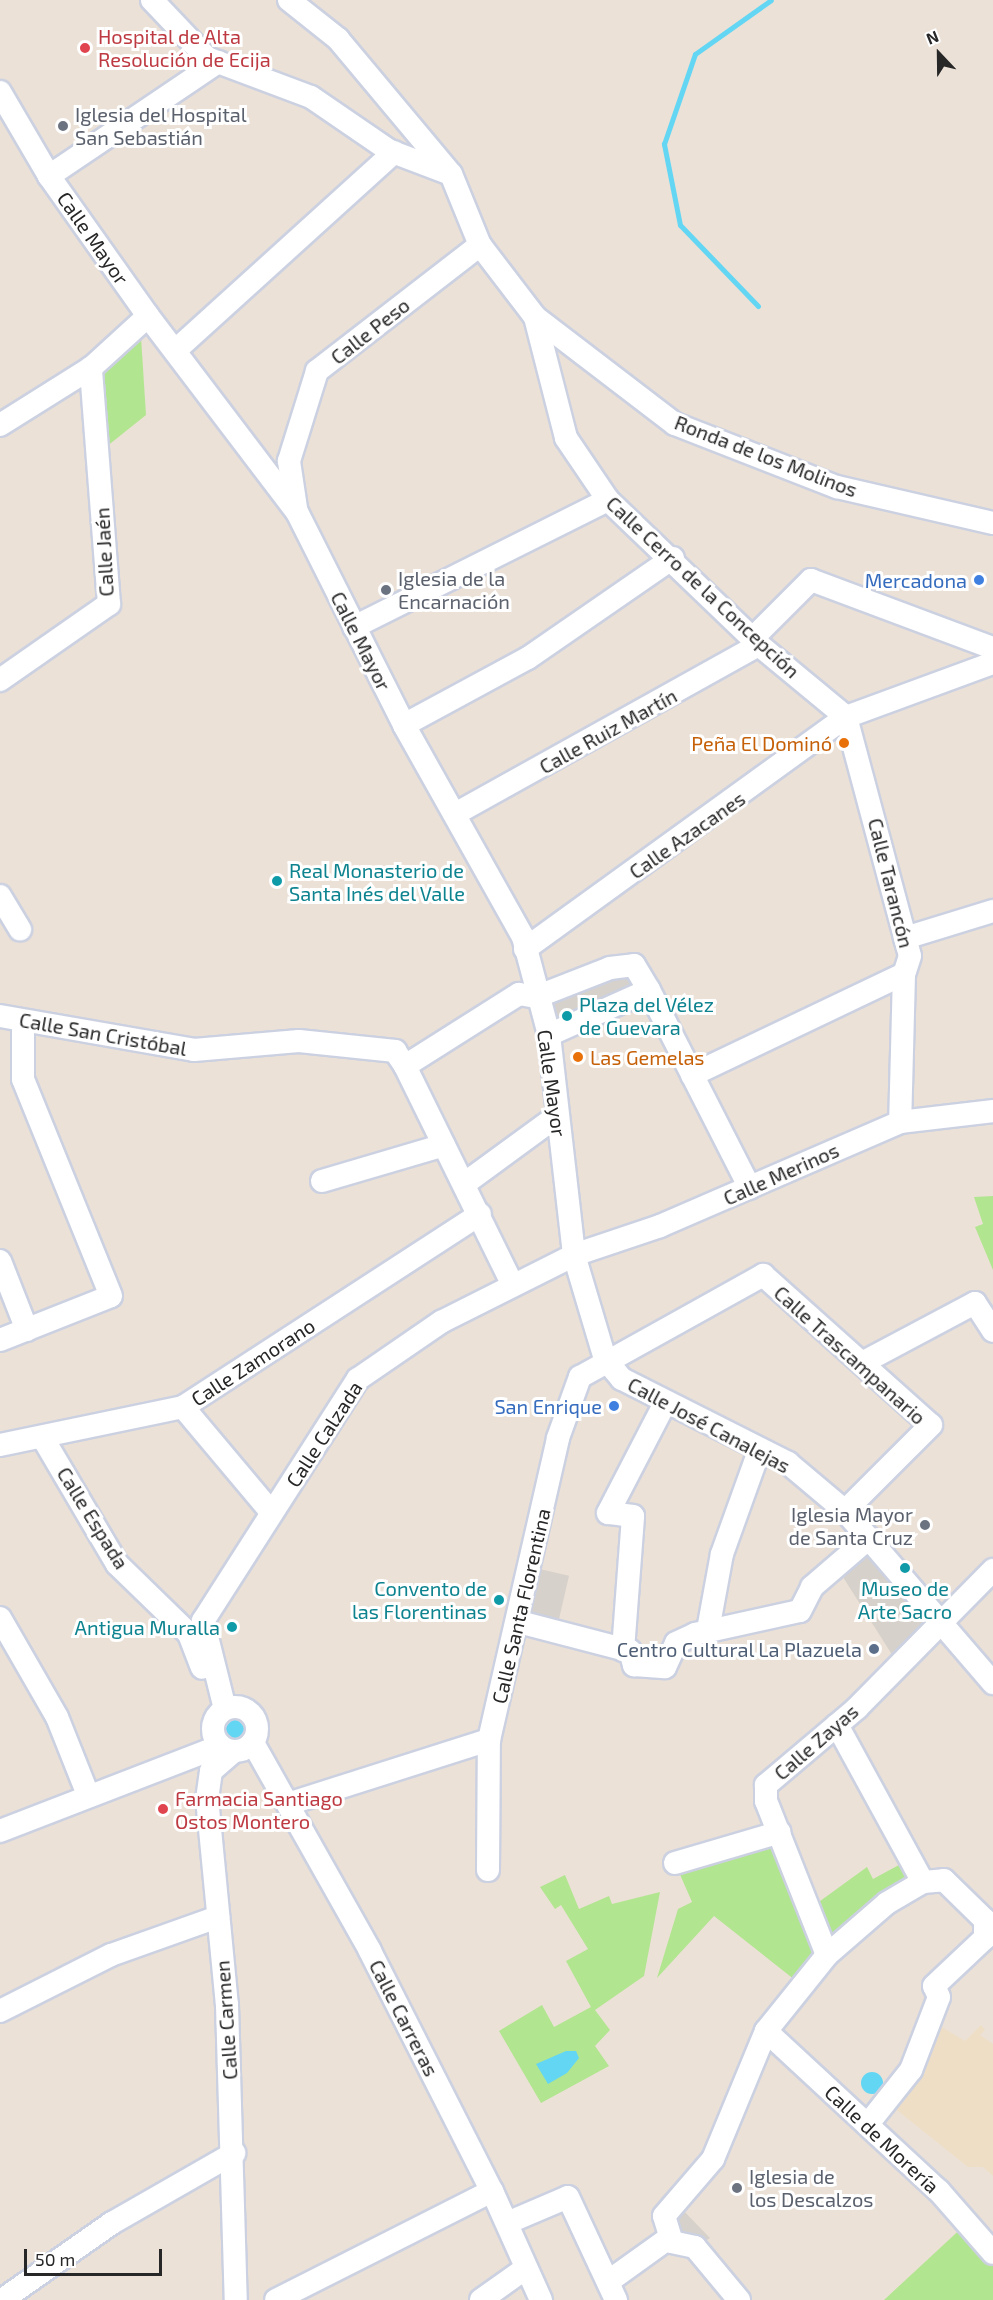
<!DOCTYPE html>
<meta charset="utf-8">
<style>
body{margin:0}
#map{position:relative;width:993px;height:2300px;overflow:hidden;background:#ebe1d7;font-family:"Exo 2",sans-serif}
div>[style]{position:absolute}
[style*='--x']{left:calc(var(--x)*1px);top:calc(var(--y)*1px);width:calc(var(--w)*1px);rotate:calc(var(--a)*1deg)}
.education>*{inset:0;background:#eedec5}
.green>*{inset:0;background:#b2e58f}
.plaza>*{inset:0;background:#d6d1ca;transform-origin:0 0}
.water>*{inset:0;background:#63d6f4}
.round{border-radius:50%}
.stream>*{height:5px;margin:-2.5px;padding:0 2.5px;transform-origin:2.5px;border-radius:2.5px;background:#63d6f4}
.roads{filter:drop-shadow(2px 0 #ccd1e1) drop-shadow(-2px 0 #ccd1e1) drop-shadow(0 2px #ccd1e1) drop-shadow(0 -2px #ccd1e1)}
.minor>*{height:22px;margin:-11px;padding:0 11px;transform-origin:11px;border-radius:11px;background:#fff}
.minor>.ring{margin:-11px;padding:0;box-sizing:content-box;background:none;border:22px solid #fff;border-radius:50%}
.dots>*{width:16px;height:16px;translate:-50% -50%;box-sizing:border-box;border:3px solid #fff;border-radius:50%}
span{translate:-50% -50%;white-space:nowrap;text-align:center;line-height:1.15;-webkit-text-stroke:6px #fff;paint-order:stroke}
.health-label{font-size:20px;color:#be3a42}
.left{translate:0 -50%;text-align:left}
.worship-label{font-size:20px;color:#5b616d}
.right{translate:-100% -50%;text-align:right}
.street-label{font-size:20px;color:#272727}
.shop-label{font-size:20px;color:#366cbe}
.food-label{font-size:20px;color:#c56008}
.culture-label{font-size:20px;color:#0d838f}
.service-label{font-size:20px;color:#4e5e75}
.north{position:absolute;left:909px;top:24px;width:60px;height:60px;-webkit-text-stroke:4px #fff;paint-order:stroke;rotate:338deg;font-size:16px;font-weight:700;line-height:24px;text-align:center;color:#272727}
.north::after{content:'';display:block;margin:auto;width:21px;height:27px;background:#272727;clip-path:polygon(50% 0,100% 100%,50% 72%,0 100%)}
.scale{position:absolute;left:24px;top:2249px;width:138px;height:27px;box-sizing:border-box;border:3px solid #272727;border-top:0;padding-left:8px;font-size:18px;line-height:21px;white-space:nowrap;color:#272727;-webkit-text-stroke:4px #fff;paint-order:stroke}
</style>
<div id="map">
<div class="education">
<div style="clip-path:polygon(933px 2022px,965px 2041px,981px 2025px,985px 2030px,980px 2035px,993px 2044px,993px 2176px,983px 2167px,968px 2167px,892px 2106px)"></div>
</div>
<div class="green">
<div style="clip-path:polygon(141px 337px,146px 415px,106px 447px,97px 371px)"></div>
<div style="clip-path:polygon(993px 1196px,993px 1270px,975px 1227px,983px 1224px,974px 1197px)"></div>
<div style="clip-path:polygon(780px 1832px,816px 1904px,867px 1867px,873px 1879px,910px 1859px,923px 1882px,800px 1984px,714px 1916px,657px 1978px,678px 1909px,692px 1902px,675px 1863px)"></div>
<div style="clip-path:polygon(565px 1875px,579px 1909px,609px 1896px,612px 1904px,660px 1892px,644px 1976px,595px 2010px,610px 2030px,595px 2046px,609px 2066px,541px 2103px,499px 2031px,542px 2005px,554px 2027px,591px 2007px,566px 1961px,588px 1949px,561px 1905px,555px 1909px,540px 1887px)"></div>
<div style="clip-path:polygon(967px 2223px,993px 2253px,993px 2300px,884px 2300px)"></div>
</div>
<div class="plaza">
<div style="clip-path:polygon(634px 965px,649px 990px,549px 1035px,536px 997px)"></div>
<div style="clip-path:polygon(869px 1538px,942px 1619px,896px 1661px,836px 1566px)"></div>
<div style="left:531px;top:1567px;width:39px;height:56px;rotate:13deg"></div>
<div style="clip-path:polygon(676px 2203px,710px 2238px,695px 2247px,672px 2242px)"></div>
</div>
<div class="water">
<div class="round" style="left:219px;top:1716px;width:28px;height:28px"></div>
<div style="clip-path:polygon(566px 2051px,576px 2051px,579px 2058px,567px 2073px,548px 2084px,536px 2064px)"></div>
<div class="round" style="left:861px;top:2072px;width:22px;height:22px"></div>
</div>
<div class="stream">
<div style="--x:758;--y:306;--w:112;--a:-133.9"></div>
<div style="--x:680;--y:225;--w:83;--a:-101.2"></div>
<div style="--x:664;--y:144;--w:95;--a:-71"></div>
<div style="--x:695;--y:54;--w:93;--a:-35.4"></div>
</div>
<div class="roads">
<div class="minor">
<div style="--x:152;--y:0;--w:80;--a:46.5"></div>
<div style="--x:207;--y:58;--w:111;--a:20.6"></div>
<div style="--x:311;--y:97;--w:96;--a:34.4"></div>
<div style="--x:390;--y:151;--w:62;--a:20.8"></div>
<div style="--x:289;--y:0;--w:63;--a:38.5"></div>
<div style="--x:338;--y:39;--w:176;--a:50.1"></div>
<div style="--x:451;--y:174;--w:77;--a:67.8"></div>
<div style="--x:480;--y:245;--w:91;--a:52.6"></div>
<div style="--x:535;--y:317;--w:125;--a:75.6"></div>
<div style="--x:566;--y:438;--w:75;--a:55.9"></div>
<div style="--x:608;--y:500;--w:209;--a:43.8"></div>
<div style="--x:759;--y:645;--w:113;--a:39.6"></div>
<div style="--x:0;--y:92;--w:97;--a:59.7"></div>
<div style="--x:49;--y:176;--w:171;--a:54.7"></div>
<div style="--x:148;--y:316;--w:246;--a:52.8"></div>
<div style="--x:297;--y:512;--w:238;--a:63.3"></div>
<div style="--x:404;--y:725;--w:243;--a:60.7"></div>
<div style="--x:523;--y:937;--w:101;--a:75.1"></div>
<div style="--x:549;--y:1035;--w:221;--a:83.5"></div>
<div style="--x:574;--y:1255;--w:109;--a:73.4"></div>
<div style="--x:605;--y:1359;--w:26;--a:50"></div>
<div style="--x:622;--y:1379;--w:186;--a:26.8"></div>
<div style="--x:788;--y:1463;--w:75;--a:40.1"></div>
<div style="--x:845;--y:1511;--w:227;--a:49.3"></div>
<div style="--x:49;--y:176;--w:204;--a:-34"></div>
<div style="--x:535;--y:317;--w:176;--a:37.4"></div>
<div style="--x:675;--y:424;--w:174;--a:21.3"></div>
<div style="--x:837;--y:487;--w:160;--a:13"></div>
<div style="--x:177;--y:349;--w:293;--a:-42.2"></div>
<div style="--x:0;--y:425;--w:107;--a:-32.1"></div>
<div style="--x:91;--y:368;--w:77;--a:-42.4"></div>
<div style="--x:296;--y:508;--w:48;--a:-98.5"></div>
<div style="--x:289;--y:461;--w:94;--a:-72.7"></div>
<div style="--x:317;--y:371;--w:206;--a:-37.7"></div>
<div style="--x:354;--y:627;--w:284;--a:-26.6"></div>
<div style="--x:753;--y:638;--w:82;--a:-45"></div>
<div style="--x:811;--y:580;--w:194;--a:20.5"></div>
<div style="--x:0;--y:680;--w:133;--a:-34.9"></div>
<div style="--x:109;--y:604;--w:237;--a:-94.4"></div>
<div style="--x:846;--y:717;--w:247;--a:75"></div>
<div style="--x:910;--y:956;--w:19;--a:108"></div>
<div style="--x:904;--y:974;--w:148;--a:91.5"></div>
<div style="--x:404;--y:725;--w:141;--a:-28.4"></div>
<div style="--x:528;--y:658;--w:176;--a:-34.6"></div>
<div style="--x:455;--y:814;--w:348;--a:-29.1"></div>
<div style="--x:0;--y:896;--w:39;--a:59"></div>
<div style="--x:905;--y:938;--w:92;--a:-17.1"></div>
<div style="--x:525;--y:949;--w:396;--a:-35.9"></div>
<div style="--x:846;--y:717;--w:157;--a:-20.2"></div>
<div style="--x:649;--y:990;--w:222;--a:63"></div>
<div style="--x:0;--y:1016;--w:197;--a:9.9"></div>
<div style="--x:194;--y:1050;--w:105;--a:-4.9"></div>
<div style="--x:299;--y:1041;--w:97;--a:5.9"></div>
<div style="--x:395;--y:1051;--w:18;--a:56"></div>
<div style="--x:405;--y:1066;--w:135;--a:-32.3"></div>
<div style="--x:519;--y:994;--w:17;--a:10"></div>
<div style="--x:536;--y:997;--w:79;--a:-21.4"></div>
<div style="--x:610;--y:968;--w:24;--a:-7"></div>
<div style="--x:634;--y:965;--w:29;--a:59"></div>
<div style="--x:649;--y:990;--w:110;--a:155.8"></div>
<div style="--x:405;--y:1066;--w:242;--a:63.8"></div>
<div style="--x:692;--y:1075;--w:235;--a:-25.5"></div>
<div style="--x:322;--y:1181;--w:127;--a:-16.4"></div>
<div style="--x:464;--y:1184;--w:115;--a:-36.2"></div>
<div style="--x:0;--y:1261;--w:74;--a:68.6"></div>
<div style="--x:0;--y:1340;--w:119;--a:-21.6"></div>
<div style="--x:111;--y:1296;--w:234;--a:-112.1"></div>
<div style="--x:23;--y:1079;--w:58;--a:-90"></div>
<div style="--x:862;--y:1363;--w:128;--a:-28"></div>
<div style="--x:975;--y:1303;--w:33;--a:57"></div>
<div style="--x:183;--y:1407;--w:138;--a:50"></div>
<div style="--x:44;--y:1440;--w:144;--a:59.5"></div>
<div style="--x:117;--y:1564;--w:100;--a:44.2"></div>
<div style="--x:189;--y:1634;--w:36;--a:69"></div>
<div style="--x:0;--y:1445;--w:187;--a:-11.7"></div>
<div style="--x:183;--y:1407;--w:354;--a:-33"></div>
<div style="--x:0;--y:1618;--w:114;--a:60.1"></div>
<div style="--x:57;--y:1717;--w:84;--a:68.3"></div>
<div style="--x:519;--y:1622;--w:115;--a:14.6"></div>
<div style="--x:630;--y:1651;--w:15;--a:74"></div>
<div style="--x:634;--y:1665;--w:31;--a:4"></div>
<div style="--x:665;--y:1667;--w:26;--a:-65"></div>
<div style="--x:676;--y:1643;--w:21;--a:-25"></div>
<div style="--x:695;--y:1634;--w:107;--a:-12.4"></div>
<div style="--x:800;--y:1611;--w:27;--a:-63"></div>
<div style="--x:812;--y:1587;--w:75;--a:-40.7"></div>
<div style="--x:708;--y:1630;--w:77;--a:-79.6"></div>
<div style="--x:722;--y:1554;--w:109;--a:-70.2"></div>
<div style="--x:623;--y:1650;--w:134;--a:-85.7"></div>
<div style="--x:633;--y:1516;--w:25;--a:-173"></div>
<div style="--x:608;--y:1513;--w:124;--a:-62.6"></div>
<div class="ring" style="left:213px;top:1707px;width:22px;height:22px"></div>
<div style="--x:225;--y:1709;--w:91;--a:-104"></div>
<div style="--x:203;--y:1621;--w:287;--a:-57.4"></div>
<div style="--x:358;--y:1379;--w:101;--a:-34.5"></div>
<div style="--x:441;--y:1322;--w:149;--a:-26.7"></div>
<div style="--x:574;--y:1255;--w:91;--a:-18.6"></div>
<div style="--x:660;--y:1226;--w:262;--a:-23.4"></div>
<div style="--x:900;--y:1122;--w:94;--a:-6.7"></div>
<div style="--x:837;--y:1725;--w:179;--a:61.3"></div>
<div style="--x:253;--y:1743;--w:239;--a:60.6"></div>
<div style="--x:370;--y:1951;--w:269;--a:63.1"></div>
<div style="--x:492;--y:2191;--w:120;--a:65.8"></div>
<div style="--x:233;--y:1752;--w:29;--a:139"></div>
<div style="--x:211;--y:1771;--w:27;--a:98"></div>
<div style="--x:207;--y:1798;--w:208;--a:84.5"></div>
<div style="--x:227;--y:2005;--w:295;--a:88.3"></div>
<div style="--x:291;--y:1803;--w:208;--a:-17.7"></div>
<div style="--x:0;--y:1831;--w:236;--a:-21.1"></div>
<div style="--x:675;--y:1863;--w:109;--a:-16.4"></div>
<div style="--x:488;--y:1870;--w:130;--a:-89.6"></div>
<div style="--x:489;--y:1740;--w:310;--a:-77.1"></div>
<div style="--x:558;--y:1438;--w:65;--a:-70.2"></div>
<div style="--x:580;--y:1377;--w:210;--a:-29.1"></div>
<div style="--x:763;--y:1275;--w:225;--a:41.8"></div>
<div style="--x:931;--y:1425;--w:122;--a:135"></div>
<div style="--x:827;--y:1955;--w:166;--a:-111.6"></div>
<div style="--x:766;--y:1801;--w:16;--a:-90"></div>
<div style="--x:766;--y:1785;--w:119;--a:-40.2"></div>
<div style="--x:857;--y:1708;--w:194;--a:-45.4"></div>
<div style="--x:0;--y:2011;--w:124;--a:-26.8"></div>
<div style="--x:111;--y:1955;--w:114;--a:-19.6"></div>
<div style="--x:766;--y:2031;--w:236;--a:42.8"></div>
<div style="--x:939;--y:2191;--w:82;--a:48.9"></div>
<div style="--x:868;--y:2124;--w:69;--a:-51.5"></div>
<div style="--x:911;--y:2070;--w:78;--a:-69"></div>
<div style="--x:939;--y:1997;--w:12;--a:-114"></div>
<div style="--x:934;--y:1986;--w:70;--a:-43.3"></div>
<div style="--x:507;--y:2223;--w:66;--a:-23.1"></div>
<div style="--x:568;--y:2197;--w:114;--a:65"></div>
<div style="--x:609;--y:2281;--w:74;--a:-35.6"></div>
<div style="--x:2;--y:2300;--w:134;--a:-35"></div>
<div style="--x:112;--y:2223;--w:141;--a:-29.8"></div>
<div style="--x:276;--y:2300;--w:242;--a:-26.8"></div>
<div style="--x:481;--y:2300;--w:55;--a:-35.4"></div>
<div style="--x:739;--y:2300;--w:69;--a:-129.7"></div>
<div style="--x:695;--y:2247;--w:24;--a:-168"></div>
<div style="--x:672;--y:2242;--w:27;--a:-107"></div>
<div style="--x:664;--y:2216;--w:75;--a:-49.3"></div>
<div style="--x:713;--y:2159;--w:139;--a:-67.5"></div>
<div style="--x:766;--y:2031;--w:97;--a:-51.2"></div>
<div style="--x:827;--y:1955;--w:79;--a:-40.9"></div>
<div style="--x:887;--y:1903;--w:42;--a:-30.3"></div>
<div style="--x:923;--y:1882;--w:21;--a:-5"></div>
<div style="--x:944;--y:1880;--w:57;--a:44.3"></div>
<div style="--x:985;--y:1920;--w:18;--a:90"></div>
</div>
</div>
<div class="dots">
<div style="left:85px;top:48px;background:#e0444e"></div>
<div style="left:63px;top:126px;background:#6b7280"></div>
<div style="left:979px;top:580px;background:#3f7fe0"></div>
<div style="left:386px;top:590px;background:#6b7280"></div>
<div style="left:844px;top:743px;background:#e8710a"></div>
<div style="left:277px;top:881px;background:#0f9aa8"></div>
<div style="left:567px;top:1016px;background:#0f9aa8"></div>
<div style="left:578px;top:1057px;background:#e8710a"></div>
<div style="left:614px;top:1406px;background:#3f7fe0"></div>
<div style="left:925px;top:1525px;background:#6b7280"></div>
<div style="left:905px;top:1568px;background:#0f9aa8"></div>
<div style="left:499px;top:1600px;background:#0f9aa8"></div>
<div style="left:232px;top:1627px;background:#0f9aa8"></div>
<div style="left:874px;top:1649px;background:#5c6f8a"></div>
<div style="left:163px;top:1809px;background:#e0444e"></div>
<div style="left:737px;top:2188px;background:#6b7280"></div>
</div>
<div class="health-label">
<span class="left" style="left:98px;top:48px">Hospital de Alta<br>Resolución de Ecija</span>
<span class="left" style="left:175px;top:1810px">Farmacia Santiago<br>Ostos Montero</span>
</div>
<div class="worship-label">
<span class="left" style="left:75px;top:126px">Iglesia del Hospital<br>San Sebastián</span>
<span class="left" style="left:398px;top:590px">Iglesia de la<br>Encarnación</span>
<span class="right" style="left:913px;top:1526px">Iglesia Mayor<br>de Santa Cruz</span>
<span class="left" style="left:749px;top:2188px">Iglesia de<br>los Descalzos</span>
</div>
<div class="street-label">
<span style="left:93px;top:238px;rotate:55deg">Calle Mayor</span>
<span style="left:370px;top:331px;rotate:-38deg">Calle Peso</span>
<span style="left:766px;top:456px;rotate:21deg">Ronda de los Molinos</span>
<span style="left:104px;top:552px;rotate:-93deg">Calle Jaén</span>
<span style="left:703px;top:587px;rotate:43deg">Calle Cerro de la Concepción</span>
<span style="left:361px;top:641px;rotate:63deg">Calle Mayor</span>
<span style="left:608px;top:731px;rotate:-29deg">Calle Ruiz Martín</span>
<span style="left:687px;top:835px;rotate:-35deg">Calle Azacanes</span>
<span style="left:891px;top:883px;rotate:76deg">Calle Tarancón</span>
<span style="left:103px;top:1034px;rotate:10deg">Calle San Cristóbal</span>
<span style="left:552px;top:1083px;rotate:82deg">Calle Mayor</span>
<span style="left:781px;top:1174px;rotate:-24deg">Calle Merinos</span>
<span style="left:850px;top:1355px;rotate:42deg">Calle Trascampanario</span>
<span style="left:253px;top:1362px;rotate:-33deg">Calle Zamorano</span>
<span style="left:709px;top:1425px;rotate:28deg">Calle José Canalejas</span>
<span style="left:324px;top:1434px;rotate:-57deg">Calle Calzada</span>
<span style="left:93px;top:1518px;rotate:58deg">Calle Espada</span>
<span style="left:521px;top:1606px;rotate:-77deg">Calle Santa Florentina</span>
<span style="left:816px;top:1742px;rotate:-41deg">Calle Zayas</span>
<span style="left:404px;top:2018px;rotate:63deg">Calle Carreras</span>
<span style="left:226px;top:2020px;rotate:-94deg">Calle Carmen</span>
<span style="left:882px;top:2139px;rotate:43deg">Calle de Morería</span>
</div>
<div class="shop-label">
<span class="right" style="left:967px;top:580px">Mercadona</span>
<span class="right" style="left:602px;top:1406px">San Enrique</span>
</div>
<div class="food-label">
<span class="right" style="left:832px;top:743px">Peña El Dominó</span>
<span class="left" style="left:590px;top:1057px">Las Gemelas</span>
</div>
<div class="culture-label">
<span class="left" style="left:289px;top:882px">Real Monasterio de<br>Santa Inés del Valle</span>
<span class="left" style="left:579px;top:1016px">Plaza del Vélez<br>de Guevara</span>
<span class="right" style="left:487px;top:1600px">Convento de<br>las Florentinas</span>
<span style="left:905px;top:1600px">Museo de<br>Arte Sacro</span>
<span class="right" style="left:220px;top:1627px">Antigua Muralla</span>
</div>
<div class="service-label">
<span class="right" style="left:862px;top:1649px">Centro Cultural La Plazuela</span>
</div>
<div class="north">N</div>
<div class="scale">50 m</div>
</div>
